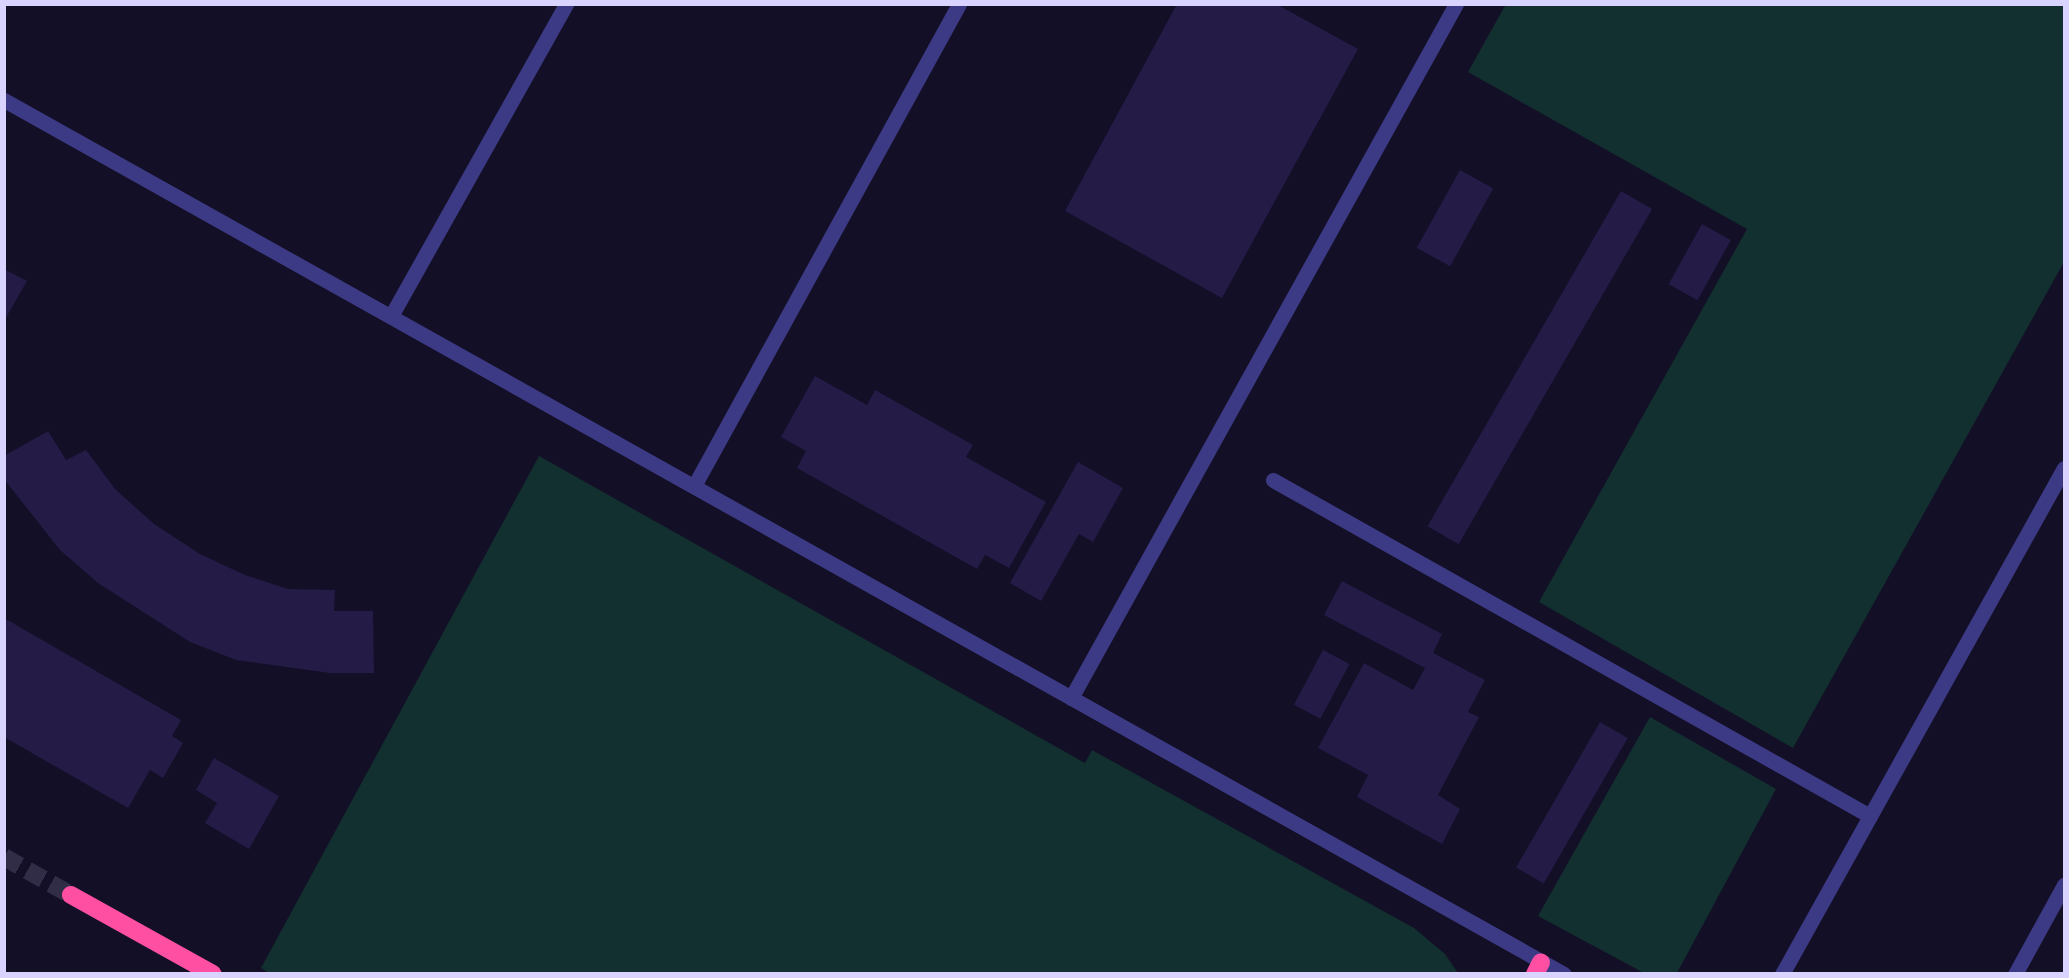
<!DOCTYPE html>
<style>
body{margin:0}
#map{position:relative;width:2069px;height:978px;overflow:hidden;background:#130f26;font-family:"Work Sans",sans-serif}
div>[style]{position:absolute}
[style*='--x']{left:calc(var(--x)*1px);top:calc(var(--y)*1px);width:calc(var(--w)*1px);rotate:calc(var(--a)*1deg)}
.green>*{inset:0;background:#12302f}
.building>*{inset:0;background:#241b47;transform-origin:0 0}
.highway-tunnel>*{height:18px;margin-top:-9px;transform-origin:0;background:repeating-linear-gradient(90deg,#312d47 0 18px,transparent 0 27px)}
.minor>*{height:15px;margin:-7.5px;padding:0 7.5px;transform-origin:7.5px;border-radius:7.5px;background:#3d3a85}
.highway>*{height:18px;margin:-9px;padding:0 9px;transform-origin:9px;border-radius:9px;background:#ff4fa3}
span{translate:-50% -50%;white-space:nowrap;text-align:center;line-height:1.15;-webkit-text-stroke:4.5px #130f26;paint-order:stroke}
.frame{position:absolute;inset:0;border:6px solid #d9d4ff;pointer-events:none}
</style>
<div id="map">
<div class="green">
<div style="clip-path:polygon(1506px 4px,2064px 5px,2064px 262px,1793px 748px,1539px 602px,1747px 229px,1468px 72px)"></div>
<div style="clip-path:polygon(539px 456px,1085px 763px,1092px 750px,1414px 928px,1445px 954px,1458px 973px,270px 974px,261px 968px)"></div>
<div style="clip-path:polygon(1650px 717px,1776px 789px,1677px 973px,1644px 973px,1538px 916px)"></div>
</div>
<div class="building">
<div style="clip-path:polygon(1177px 4px,1276px 4px,1358px 49px,1222px 298px,1065px 211px)"></div>
<div style="left:1460px;top:170px;width:38px;height:89px;rotate:29deg"></div>
<div style="left:1621px;top:191px;width:36px;height:387px;rotate:30deg"></div>
<div style="left:1702px;top:224px;width:33px;height:69px;rotate:29deg"></div>
<div style="clip-path:polygon(4px 269px,27px 281px,4px 321px)"></div>
<div style="clip-path:polygon(815px 376px,867px 405px,875px 390px,973px 445px,966px 457px,1046px 502px,1009px 568px,985px 555px,977px 569px,797px 468px,806px 451px,781px 437px)"></div>
<div style="clip-path:polygon(48px 431px,66px 460px,86px 450px,115px 489px,154px 524px,200px 554px,245px 575px,288px 589px,335px 590px,334px 611px,373px 611px,374px 673px,330px 673px,236px 660px,190px 642px,98px 583px,60px 550px,4px 479px,4px 456px)"></div>
<div style="clip-path:polygon(1078px 462px,1123px 488px,1093px 542px,1079px 534px,1041px 601px,1010px 583px)"></div>
<div style="clip-path:polygon(1342px 581px,1442px 634px,1433px 653px,1485px 680px,1468px 712px,1479px 717px,1438px 795px,1460px 809px,1442px 844px,1357px 797px,1368px 775px,1318px 748px,1364px 663px,1413px 690px,1425px 668px,1324px 615px)"></div>
<div style="clip-path:polygon(4px 618px,181px 720px,172px 736px,183px 743px,163px 778px,150px 770px,128px 808px,4px 737px)"></div>
<div style="left:1323px;top:650px;width:30px;height:62px;rotate:28deg"></div>
<div style="left:1600px;top:722px;width:32px;height:168px;rotate:30deg"></div>
<div style="clip-path:polygon(214px 758px,279px 796px,249px 849px,205px 823px,217px 803px,196px 790px)"></div>
</div>
<div class="highway-tunnel">
<div style="--x:4;--y:857;--w:77;--a:29.6"></div>
</div>
<div class="minor">
<div style="--x:4;--y:100;--w:1788;--a:29.26"></div>
<div style="--x:391;--y:316;--w:358;--a:-60.7"></div>
<div style="--x:1273;--y:480;--w:685;--a:29.37"></div>
<div style="--x:694;--y:486;--w:550;--a:-61.2"></div>
<div style="--x:1071;--y:698;--w:794;--a:-60.98"></div>
<div style="--x:1782;--y:974;--w:579;--a:-60.87"></div>
<div style="--x:2015;--y:974;--w:102;--a:-61.2"></div>
</div>
<div class="highway">
<div style="--x:71;--y:895;--w:162;--a:29.1"></div>
<div style="--x:1535;--y:974;--w:13;--a:-63"></div>
</div>
<div class="frame"></div>
</div>
